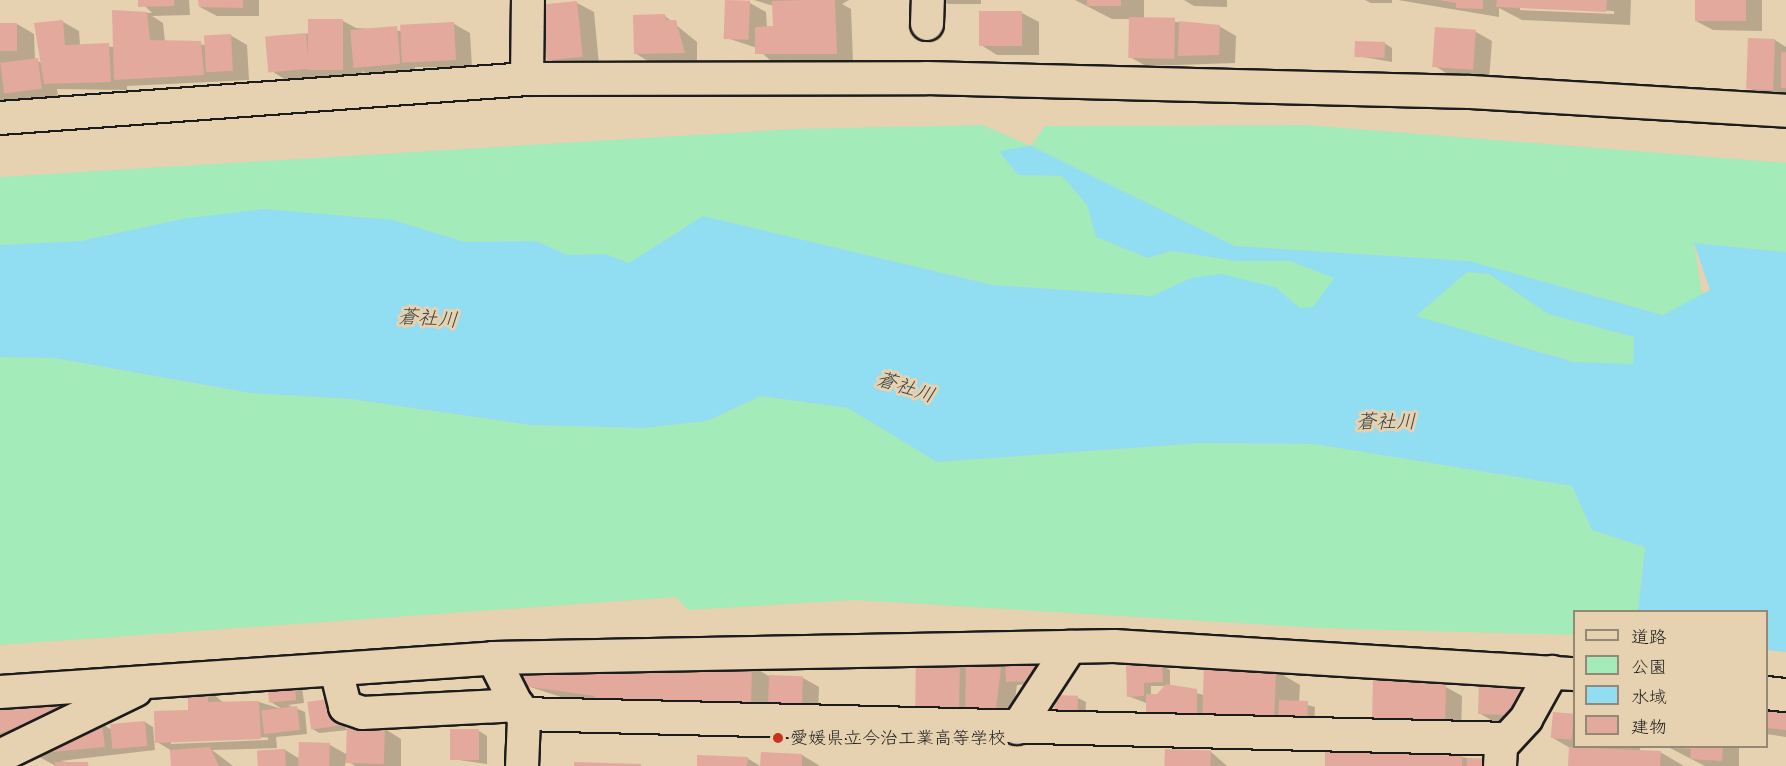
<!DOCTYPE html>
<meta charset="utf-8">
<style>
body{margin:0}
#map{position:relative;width:1786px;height:766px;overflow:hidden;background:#e6d1b0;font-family:"Patrick Hand","Klee One",sans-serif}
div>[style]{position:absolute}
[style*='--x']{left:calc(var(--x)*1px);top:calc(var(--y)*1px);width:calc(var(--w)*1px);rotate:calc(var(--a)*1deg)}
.green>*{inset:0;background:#a3ebb9}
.water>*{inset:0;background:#91ddf1}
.shadow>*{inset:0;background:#0003}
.building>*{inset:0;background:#e2a99c;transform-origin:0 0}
.roads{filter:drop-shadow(2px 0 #1c1c1c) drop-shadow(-2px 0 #1c1c1c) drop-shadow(0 2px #1c1c1c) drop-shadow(0 -2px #1c1c1c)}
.minor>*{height:32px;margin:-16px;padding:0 16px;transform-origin:16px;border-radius:16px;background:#e6d1b0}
.dots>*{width:16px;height:16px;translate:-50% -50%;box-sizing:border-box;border:3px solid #e6d1b0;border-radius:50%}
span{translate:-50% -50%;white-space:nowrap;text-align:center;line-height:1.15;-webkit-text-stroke:6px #e6d1b0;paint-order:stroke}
.poi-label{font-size:18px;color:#1c1c1c}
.left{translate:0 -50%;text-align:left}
.water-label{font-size:20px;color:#334347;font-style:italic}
.legend{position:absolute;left:1573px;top:610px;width:195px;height:138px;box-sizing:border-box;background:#e6d1b0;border:2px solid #958975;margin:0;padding:8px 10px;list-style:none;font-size:18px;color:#1c1c1c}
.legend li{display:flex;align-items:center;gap:12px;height:30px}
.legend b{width:30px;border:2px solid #958975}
</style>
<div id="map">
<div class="green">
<div style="clip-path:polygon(982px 125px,1031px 146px,1045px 126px,1306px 125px,1786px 163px,1786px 252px,1694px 243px,1702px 295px,1664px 315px,1469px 261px,1235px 246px,1031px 146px,999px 151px,1018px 175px,1062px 176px,1087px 205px,1096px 237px,1148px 258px,1172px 251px,1235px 261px,1290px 261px,1335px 278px,1313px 308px,1300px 308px,1275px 287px,1191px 278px,1152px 296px,993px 285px,703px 216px,629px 263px,606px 254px,567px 255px,536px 241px,465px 242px,393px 220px,182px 219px,81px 241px,0 245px,0 177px,796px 129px)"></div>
<div style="clip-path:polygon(1467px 272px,1489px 274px,1548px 314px,1634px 337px,1633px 365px,1574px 362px,1493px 338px,1407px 323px)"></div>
<div style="clip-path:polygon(0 357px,54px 358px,249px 393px,351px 399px,530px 425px,643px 428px,707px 421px,761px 396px,848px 408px,937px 462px,1202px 443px,1314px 444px,1572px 486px,1592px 530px,1645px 547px,1638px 611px,1574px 612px,1574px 635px,1321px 628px,855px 600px,688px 610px,676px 597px,0 645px)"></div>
</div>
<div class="water">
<div style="clip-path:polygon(evenodd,1031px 146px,1235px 246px,1469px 261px,1663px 315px,1710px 290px,1694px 243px,1786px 252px,1786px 652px,1767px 650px,1766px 612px,1638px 611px,1645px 547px,1592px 530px,1572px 486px,1314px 444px,1202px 443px,937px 462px,848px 408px,761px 396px,707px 421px,643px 428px,530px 425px,351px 399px,250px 393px,54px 358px,0 357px,0 245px,81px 241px,182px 219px,264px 209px,393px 220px,465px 242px,536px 241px,567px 255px,606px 254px,629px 263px,703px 216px,993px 285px,1152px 296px,1191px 278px,1221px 274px,1275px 287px,1300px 308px,1313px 307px,1334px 278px,1290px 261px,1235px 261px,1172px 251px,1148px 258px,1096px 237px,1087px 205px,1062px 176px,1018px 175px,999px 151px,1031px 146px,1467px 272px,1489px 274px,1548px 314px,1634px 337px,1633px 364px,1574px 362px,1416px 316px,1467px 272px)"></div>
</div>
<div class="shadow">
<div style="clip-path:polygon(139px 0,189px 0,190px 15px,152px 16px,163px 23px,165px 42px,206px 45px,230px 35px,247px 45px,249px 80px,127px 86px,127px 90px,57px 89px,58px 98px,0 102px,0 24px,17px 24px,34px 34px,35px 60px,42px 63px,63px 22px,79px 31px,80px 45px,115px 47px,114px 12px,152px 13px)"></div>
<div style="clip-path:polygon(200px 0,259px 0,259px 16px,217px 16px,200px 7px)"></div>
<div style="clip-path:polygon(754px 0,849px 0,842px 4px,851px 9px,853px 62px,773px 63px,757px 48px,727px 38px,750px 3px,766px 12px,767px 28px,775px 28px,774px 6px)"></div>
<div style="clip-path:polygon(942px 0,981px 0,981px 4px,948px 4px)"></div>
<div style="clip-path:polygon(1075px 0,1144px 0,1144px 19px,1219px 26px,1236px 36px,1235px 63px,1146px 66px,1130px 57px,1130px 19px,1112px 19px)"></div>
<div style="clip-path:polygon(1184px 0,1227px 0,1227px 7px,1194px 6px)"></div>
<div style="clip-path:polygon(1365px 0,1392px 0,1392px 3px,1371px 3px)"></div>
<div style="clip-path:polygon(evenodd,1398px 0,1631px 0,1630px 25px,1522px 20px,1499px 8px,1499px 17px,1398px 0,1520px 7px,1614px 11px,1614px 14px,1520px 10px,1520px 7px)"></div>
<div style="clip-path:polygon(1696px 0,1762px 0,1762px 31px,1713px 30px,1696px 21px)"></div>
<div style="clip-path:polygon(577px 3px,594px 12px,599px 65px,563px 67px,546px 57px)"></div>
<div style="clip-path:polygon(981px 13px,1022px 13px,1039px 22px,1039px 55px,997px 55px,981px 45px)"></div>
<div style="clip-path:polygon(665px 16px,697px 42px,697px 62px,651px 63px,635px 53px)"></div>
<div style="clip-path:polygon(343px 21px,356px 28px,402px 31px,454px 24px,470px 33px,472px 68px,415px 67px,415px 73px,371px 76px,362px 71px,363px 79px,286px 80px,270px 70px,306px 34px)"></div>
<div style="clip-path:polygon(1437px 29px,1476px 32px,1492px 41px,1489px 79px,1451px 76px,1435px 66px)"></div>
<div style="clip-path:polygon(1775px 40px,1786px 47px,1786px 98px,1765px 98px,1749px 88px)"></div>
<div style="clip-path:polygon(1384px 43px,1392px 48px,1392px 62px,1357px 56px)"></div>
<div style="clip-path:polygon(1001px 661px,1053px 682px,1017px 685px,1011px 726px,933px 721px,959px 662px,967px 667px)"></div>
<div style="clip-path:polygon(752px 666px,770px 677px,803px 678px,819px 687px,818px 718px,596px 700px,583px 700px,583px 704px,524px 685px)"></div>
<div style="clip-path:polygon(evenodd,1162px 666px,1170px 670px,1170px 686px,1204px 695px,1276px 671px,1300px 685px,1299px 703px,1315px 707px,1314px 728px,1227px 734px,1128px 696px,1162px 666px,1151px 686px,1167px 686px,1157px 696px,1151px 696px,1151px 686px)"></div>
<div style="clip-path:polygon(1374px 677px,1446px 687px,1462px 696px,1461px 736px)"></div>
<div style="clip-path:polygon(evenodd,268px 684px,302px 686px,304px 703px,288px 705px,305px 712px,307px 734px,276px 737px,277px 748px,212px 750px,233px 766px,173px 766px,172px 751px,157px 742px,208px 690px,224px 703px,259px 702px,282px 709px,271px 702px,268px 684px,268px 737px,268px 740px,171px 744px,171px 741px,268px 737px)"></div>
<div style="clip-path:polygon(1519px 685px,1536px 694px,1527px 724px,1496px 723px,1479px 713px)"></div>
<div style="clip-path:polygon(1078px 698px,1086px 702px,1085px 723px,1064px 722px)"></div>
<div style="clip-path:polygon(70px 701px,85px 710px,0 742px,0 705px)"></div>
<div style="clip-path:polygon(343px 704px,346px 729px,385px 729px,401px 739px,401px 766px,355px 766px,346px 760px,345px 766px,260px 766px,285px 750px,300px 759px,330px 745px,348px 755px,348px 730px,319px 733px,311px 728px)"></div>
<div style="clip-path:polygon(1766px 707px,1786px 710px,1786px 737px,1766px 734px)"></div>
<div style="clip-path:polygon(1554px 714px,1574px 715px,1574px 746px,1640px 746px,1640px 752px,1660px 752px,1684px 766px,1570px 766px,1570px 748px,1553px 738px)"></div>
<div style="clip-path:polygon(145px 722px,153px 727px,155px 750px,60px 761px,91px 766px,56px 766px,32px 753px,102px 724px,112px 730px)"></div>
<div style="clip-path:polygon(479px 731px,487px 736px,487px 764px,452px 759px)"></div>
<div style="clip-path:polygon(1739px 746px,1739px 766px,1705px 766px,1668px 747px)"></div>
<div style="clip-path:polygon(1211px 752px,1227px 766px,1166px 766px)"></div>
<div style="clip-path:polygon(802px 755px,820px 766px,762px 766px)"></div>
<div style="clip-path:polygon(1462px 757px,1505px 766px,1326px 766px)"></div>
<div style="clip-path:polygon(747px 758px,760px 766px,698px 766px)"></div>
</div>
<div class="building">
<div style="clip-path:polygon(138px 0,174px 0,174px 6px,138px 7px)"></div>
<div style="clip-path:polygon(198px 0,243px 0,243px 8px,199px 7px)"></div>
<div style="left:725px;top:0;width:25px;height:39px;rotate:2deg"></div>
<div style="clip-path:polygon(803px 0,835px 0,837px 54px,755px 54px,755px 27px,773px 26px,772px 1px)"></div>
<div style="left:1087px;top:0;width:34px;height:6px"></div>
<div style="clip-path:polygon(1438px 0,1483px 0,1483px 9px,1456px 8px,1456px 3px)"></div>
<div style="clip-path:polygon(1497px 0,1607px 0,1606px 12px,1496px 7px)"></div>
<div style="left:1695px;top:0;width:51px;height:21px"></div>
<div style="left:577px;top:1px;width:56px;height:36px;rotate:84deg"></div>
<div style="clip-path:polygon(112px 10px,147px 12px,150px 40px,201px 41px,204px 75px,114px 80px)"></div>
<div style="left:979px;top:11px;width:43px;height:35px"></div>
<div style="clip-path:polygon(665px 14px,666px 20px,676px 20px,685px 53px,634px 54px,633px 15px)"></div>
<div style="left:1129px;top:17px;width:46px;height:41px;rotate:1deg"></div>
<div style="left:308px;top:19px;width:35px;height:51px"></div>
<div style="clip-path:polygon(63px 20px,65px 45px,109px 43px,111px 82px,44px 84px,34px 23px)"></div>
<div style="clip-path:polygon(1179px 21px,1220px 25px,1219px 55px,1178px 56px)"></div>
<div style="left:454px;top:22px;width:38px;height:54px;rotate:87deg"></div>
<div style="left:0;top:23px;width:17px;height:28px"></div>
<div style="left:397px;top:26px;width:38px;height:47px;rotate:85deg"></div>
<div style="left:1435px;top:27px;width:41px;height:40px;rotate:4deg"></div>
<div style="left:306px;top:33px;width:36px;height:41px;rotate:85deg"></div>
<div style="left:231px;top:34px;width:37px;height:27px;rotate:87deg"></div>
<div style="left:1748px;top:38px;width:27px;height:51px;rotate:2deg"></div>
<div style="left:1355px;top:41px;width:30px;height:16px;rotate:2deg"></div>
<div style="left:1781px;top:52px;width:5px;height:36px"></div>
<div style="left:38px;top:58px;width:31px;height:38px;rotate:83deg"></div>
<div style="clip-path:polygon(1044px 657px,1037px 681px,1006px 682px,1005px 658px)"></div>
<div style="clip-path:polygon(966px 659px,1002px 660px,995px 717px,965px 717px)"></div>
<div style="left:916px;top:660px;width:44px;height:52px;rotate:1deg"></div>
<div style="clip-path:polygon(521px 664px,752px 665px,751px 711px,594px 704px,595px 696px,523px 686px)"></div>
<div style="clip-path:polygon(1126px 664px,1162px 664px,1163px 682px,1144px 683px,1144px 696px,1127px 697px)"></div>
<div style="left:1204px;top:667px;width:72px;height:54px;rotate:2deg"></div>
<div style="left:769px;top:675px;width:34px;height:33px;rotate:2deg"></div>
<div style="clip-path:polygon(1373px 676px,1446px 685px,1445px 728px,1372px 725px)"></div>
<div style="left:294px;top:680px;width:20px;height:27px;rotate:84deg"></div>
<div style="clip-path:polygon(1479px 682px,1520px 683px,1519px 705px,1511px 705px,1511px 715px,1478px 714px)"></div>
<div style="clip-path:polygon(1166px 684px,1197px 689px,1197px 718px,1146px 718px,1146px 694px,1157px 694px)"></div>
<div style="clip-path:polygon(208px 688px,208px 702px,259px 701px,261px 739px,155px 743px,154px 711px,188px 710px,188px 695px)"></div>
<div style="left:1055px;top:695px;width:23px;height:23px;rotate:2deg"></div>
<div style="left:335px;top:698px;width:28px;height:28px;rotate:82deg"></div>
<div style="clip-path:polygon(71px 699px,34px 723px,0 733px,0 703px)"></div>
<div style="left:1279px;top:700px;width:29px;height:23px;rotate:2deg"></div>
<div style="left:297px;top:706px;width:24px;height:36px;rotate:83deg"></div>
<div style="clip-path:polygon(1767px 706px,1786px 708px,1786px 730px,1767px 728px)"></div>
<div style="left:1553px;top:712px;width:21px;height:26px;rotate:5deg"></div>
<div style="left:145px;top:721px;width:25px;height:35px;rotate:85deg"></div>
<div style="clip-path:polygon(102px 723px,105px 747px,30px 754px)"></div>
<div style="left:347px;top:727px;width:38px;height:36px;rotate:2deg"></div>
<div style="left:450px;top:729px;width:29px;height:31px"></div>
<div style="left:299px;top:742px;width:31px;height:24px;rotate:2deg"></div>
<div style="clip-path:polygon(210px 747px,219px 766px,171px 766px,170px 750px)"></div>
<div style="clip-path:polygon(1569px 747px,1661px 751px,1660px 766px,1568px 766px)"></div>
<div style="clip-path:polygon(1723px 747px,1722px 761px,1690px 759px,1691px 749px,1678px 748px)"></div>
<div style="left:285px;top:749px;width:17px;height:28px;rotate:87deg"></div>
<div style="left:1165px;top:749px;width:46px;height:17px;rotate:2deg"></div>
<div style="clip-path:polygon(1325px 751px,1462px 756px,1462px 766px,1325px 766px)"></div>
<div style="clip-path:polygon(761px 752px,802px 754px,802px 766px,760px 766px)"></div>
<div style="clip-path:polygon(697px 755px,748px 757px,747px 766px,697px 766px)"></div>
<div style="left:1467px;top:758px;width:29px;height:8px;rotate:2deg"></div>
<div style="left:55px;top:762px;width:33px;height:4px"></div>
<div style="clip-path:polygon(574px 762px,641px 764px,641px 766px,574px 766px)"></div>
</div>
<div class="roads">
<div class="minor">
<div style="--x:927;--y:24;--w:24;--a:-88"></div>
<div style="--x:527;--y:79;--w:79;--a:-89.3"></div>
<div style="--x:0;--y:118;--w:528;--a:-4.23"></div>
<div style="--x:527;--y:79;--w:399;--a:-0.1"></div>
<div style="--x:926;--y:78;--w:544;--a:1.47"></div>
<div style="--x:1470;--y:92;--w:317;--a:3.4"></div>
<div style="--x:493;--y:658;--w:68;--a:63.1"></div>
<div style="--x:524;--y:719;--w:47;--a:92.4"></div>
<div style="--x:336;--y:670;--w:38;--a:76"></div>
<div style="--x:345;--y:707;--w:18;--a:19"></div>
<div style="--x:362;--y:713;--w:156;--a:-2.9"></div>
<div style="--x:0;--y:692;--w:494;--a:-3.9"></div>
<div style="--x:493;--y:658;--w:621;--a:-1.11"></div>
<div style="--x:1114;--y:646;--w:461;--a:3.5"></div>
<div style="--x:1766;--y:693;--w:20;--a:6"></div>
<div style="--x:522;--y:714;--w:985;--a:1.45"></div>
<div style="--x:1017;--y:728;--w:97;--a:-56.8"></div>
<div style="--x:0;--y:756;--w:151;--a:-25.9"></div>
<div style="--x:1500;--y:766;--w:20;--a:-87"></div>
<div style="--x:1501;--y:746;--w:37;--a:-47"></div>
<div style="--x:1526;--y:719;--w:54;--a:-61"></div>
</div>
</div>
<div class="dots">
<div style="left:778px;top:738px;background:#c8321e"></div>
</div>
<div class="poi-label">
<span class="left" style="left:790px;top:738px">愛媛県立今治工業高等学校</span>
</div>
<div class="water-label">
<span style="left:428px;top:317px;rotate:4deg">蒼社川</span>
<span style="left:906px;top:386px;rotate:18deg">蒼社川</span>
<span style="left:1386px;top:420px">蒼社川</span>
</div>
<ul class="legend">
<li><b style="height:8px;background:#e6d1b0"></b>道路</li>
<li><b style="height:16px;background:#a3ebb9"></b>公園</li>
<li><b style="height:16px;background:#91ddf1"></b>水域</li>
<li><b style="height:16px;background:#e2a99c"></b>建物</li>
</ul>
</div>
